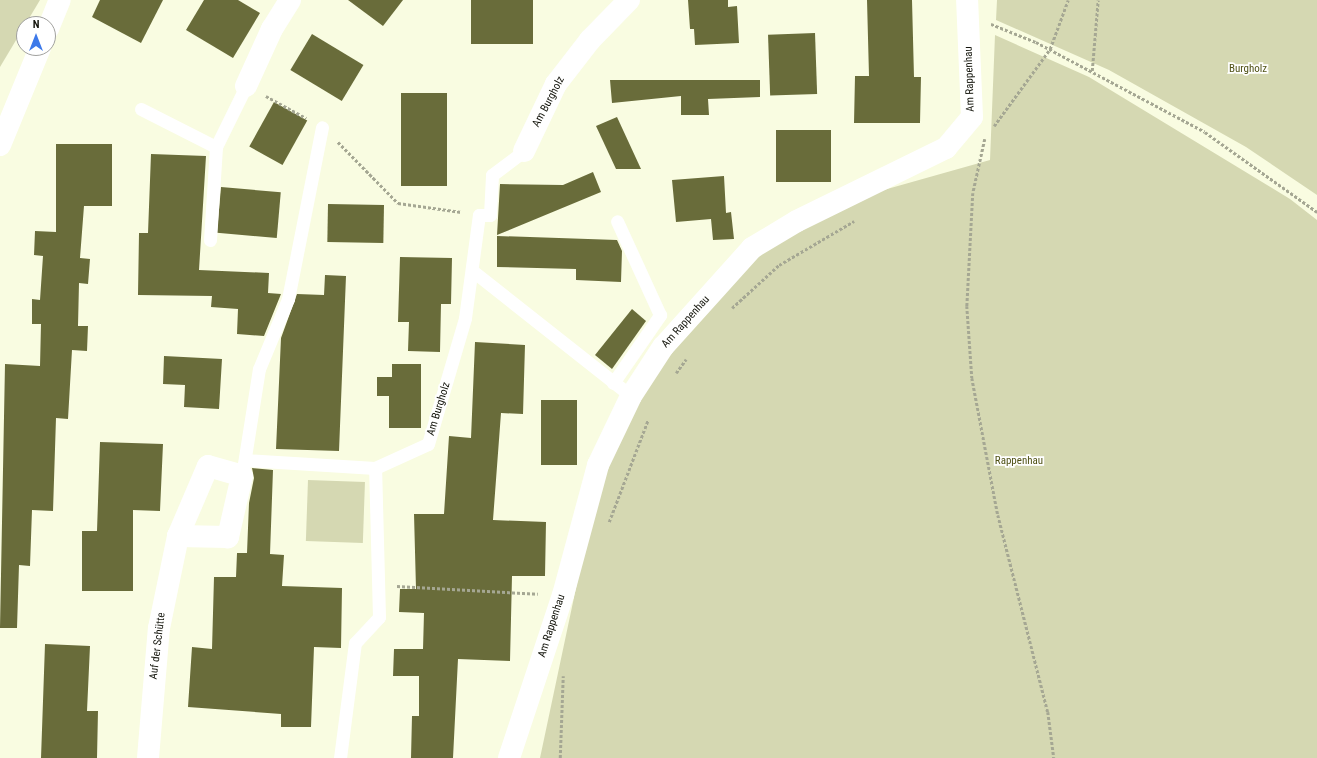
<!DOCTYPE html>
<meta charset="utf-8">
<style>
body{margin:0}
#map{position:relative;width:1317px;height:758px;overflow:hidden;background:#f9fce1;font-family:"Roboto Condensed",sans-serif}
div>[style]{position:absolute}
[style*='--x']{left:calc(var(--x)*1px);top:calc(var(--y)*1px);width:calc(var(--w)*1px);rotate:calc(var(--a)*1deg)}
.green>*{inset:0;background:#d5d8b2;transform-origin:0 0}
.building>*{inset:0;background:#696c3a;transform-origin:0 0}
.path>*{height:2.5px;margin-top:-1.25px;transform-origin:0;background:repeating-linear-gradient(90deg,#a5a793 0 3px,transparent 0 5px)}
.lane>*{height:13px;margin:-6.5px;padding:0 6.5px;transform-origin:6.5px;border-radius:6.5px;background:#fff}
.street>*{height:22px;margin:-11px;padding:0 11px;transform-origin:11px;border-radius:11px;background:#fff}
span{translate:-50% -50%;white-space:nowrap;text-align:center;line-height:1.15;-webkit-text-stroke:3.5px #fff;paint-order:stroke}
.park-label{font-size:11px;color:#505216}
.street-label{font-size:11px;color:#14150c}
.north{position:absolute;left:16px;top:16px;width:40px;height:40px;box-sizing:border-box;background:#fff;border:1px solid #a1a19e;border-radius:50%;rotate:0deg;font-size:11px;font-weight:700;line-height:16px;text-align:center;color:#14150c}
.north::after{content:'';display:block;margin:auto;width:14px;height:18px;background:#3d79e9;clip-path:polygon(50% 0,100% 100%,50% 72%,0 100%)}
</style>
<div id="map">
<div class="green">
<div style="clip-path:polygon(0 0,40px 0,0 67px)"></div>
<div style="clip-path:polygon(997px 0,1317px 0,1317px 195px,1246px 147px,1109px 70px,996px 20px)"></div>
<div style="clip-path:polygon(995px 35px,1089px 77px,1290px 199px,1317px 220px,1317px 758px,540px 758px,612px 418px,795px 215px,990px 160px)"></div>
<div style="left:308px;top:480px;width:57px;height:61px;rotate:2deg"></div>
</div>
<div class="building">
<div style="clip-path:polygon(100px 0,163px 0,141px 43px,92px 17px)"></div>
<div style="clip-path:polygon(204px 0,238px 0,260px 13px,233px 58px,186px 30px)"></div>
<div style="clip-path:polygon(348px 0,403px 0,383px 26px)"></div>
<div style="left:471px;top:0;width:62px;height:44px"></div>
<div style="clip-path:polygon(688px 0,728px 0,728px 7px,737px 6px,739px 43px,695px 45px,694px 29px,690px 29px)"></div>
<div style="clip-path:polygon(867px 0,912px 0,914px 77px,921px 77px,920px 123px,854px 123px,855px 76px,869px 76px)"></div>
<div style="left:815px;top:33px;width:61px;height:47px;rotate:88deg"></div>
<div style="left:312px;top:34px;width:60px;height:42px;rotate:31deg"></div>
<div style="clip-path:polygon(610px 80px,760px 80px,760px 97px,708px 99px,709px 115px,681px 115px,681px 96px,612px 103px)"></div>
<div style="left:401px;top:93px;width:46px;height:93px"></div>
<div style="left:274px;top:102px;width:38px;height:51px;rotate:29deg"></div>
<div style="clip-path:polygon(617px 117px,641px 169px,616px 169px,596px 126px)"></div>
<div style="left:776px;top:130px;width:55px;height:52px"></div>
<div style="clip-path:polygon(56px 144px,112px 144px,112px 206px,84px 206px,80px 258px,90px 259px,88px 284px,79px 283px,78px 326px,88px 326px,87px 351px,72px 350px,68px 419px,56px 418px,53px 511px,32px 510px,30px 566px,19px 565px,17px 628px,0 628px,5px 364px,40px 366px,41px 324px,32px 324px,32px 299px,40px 300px,43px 256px,34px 255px,35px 231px,56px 232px)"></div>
<div style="clip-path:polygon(151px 154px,206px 156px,199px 270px,269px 273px,268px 293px,281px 294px,264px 336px,237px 334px,238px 309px,211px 307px,212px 296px,138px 295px,139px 233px,148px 233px)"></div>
<div style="clip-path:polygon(593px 172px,601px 192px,497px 235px,500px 184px,563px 185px)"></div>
<div style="clip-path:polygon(724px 176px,726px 213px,731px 212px,734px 239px,713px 240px,711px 219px,676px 222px,672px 180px)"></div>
<div style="left:221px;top:187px;width:60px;height:46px;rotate:5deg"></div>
<div style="left:328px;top:204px;width:56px;height:38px;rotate:1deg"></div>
<div style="clip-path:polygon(497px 236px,617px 240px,622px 251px,621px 282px,576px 280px,576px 269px,497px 267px)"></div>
<div style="clip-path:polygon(400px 257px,452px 258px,451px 304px,441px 304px,440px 352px,408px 351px,409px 322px,398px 322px)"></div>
<div style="clip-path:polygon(325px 275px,346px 276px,339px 451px,276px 449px,281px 338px,297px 294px,324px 295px)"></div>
<div style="clip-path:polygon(632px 309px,646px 321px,612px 369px,595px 355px)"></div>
<div style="clip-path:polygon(475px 342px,525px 345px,523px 414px,501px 413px,493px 520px,546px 522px,545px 576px,512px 576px,510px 661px,458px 659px,453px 758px,411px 758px,412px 716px,419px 716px,419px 676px,393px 676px,394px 649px,423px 649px,424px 613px,399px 612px,400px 589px,416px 589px,414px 514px,444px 514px,449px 436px,471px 438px)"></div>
<div style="clip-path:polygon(164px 356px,222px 359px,219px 409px,184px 407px,185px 385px,163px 384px)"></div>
<div style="clip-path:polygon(392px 364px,421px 364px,421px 428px,389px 428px,389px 396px,377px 396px,377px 377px,392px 377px)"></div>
<div style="left:541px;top:400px;width:36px;height:65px"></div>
<div style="clip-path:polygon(100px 442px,163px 444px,160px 511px,133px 510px,133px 591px,82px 591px,82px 531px,97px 531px)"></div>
<div style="clip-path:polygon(252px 468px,273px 470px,270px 554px,284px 555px,282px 586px,342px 588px,341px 648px,314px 647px,311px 727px,281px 727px,281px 714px,188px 707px,192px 647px,212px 649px,214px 577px,236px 577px,237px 553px,247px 553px,249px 503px,254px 478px)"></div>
<div style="clip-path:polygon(45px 644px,90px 646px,87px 711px,98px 711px,97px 758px,41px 758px)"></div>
</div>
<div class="path">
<div style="--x:991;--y:24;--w:48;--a:21.8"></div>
<div style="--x:1036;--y:42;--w:191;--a:28"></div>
<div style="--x:1205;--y:132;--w:138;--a:35.5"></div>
<div style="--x:1092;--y:71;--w:71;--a:-85.2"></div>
<div style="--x:266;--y:96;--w:46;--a:28.8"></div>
<div style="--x:994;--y:126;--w:95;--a:-54"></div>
<div style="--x:1050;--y:49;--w:52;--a:-69.8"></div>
<div style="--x:985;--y:139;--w:55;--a:102.5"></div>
<div style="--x:973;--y:193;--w:113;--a:93"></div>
<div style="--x:967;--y:306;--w:72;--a:86"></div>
<div style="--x:972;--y:378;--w:139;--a:79.3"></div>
<div style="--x:998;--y:515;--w:203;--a:75.8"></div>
<div style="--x:1048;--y:712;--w:46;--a:82.6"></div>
<div style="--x:338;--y:142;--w:86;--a:45.5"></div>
<div style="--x:398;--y:203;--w:64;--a:8.1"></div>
<div style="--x:732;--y:308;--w:64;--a:-42.5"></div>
<div style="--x:779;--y:265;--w:87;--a:-30.4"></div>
<div style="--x:676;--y:373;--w:17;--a:-54"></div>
<div style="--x:609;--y:522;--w:109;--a:-69.1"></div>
<div style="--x:397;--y:586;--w:141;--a:3.2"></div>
<div style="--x:560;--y:758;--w:82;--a:-87.9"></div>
</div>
<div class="lane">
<div style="--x:141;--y:109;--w:84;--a:26.9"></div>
<div style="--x:216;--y:147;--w:68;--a:-63.8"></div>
<div style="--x:210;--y:240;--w:93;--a:-86.3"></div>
<div style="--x:474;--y:272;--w:200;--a:38.3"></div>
<div style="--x:613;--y:383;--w:83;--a:-55.3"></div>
<div style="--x:660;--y:315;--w:103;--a:-114.6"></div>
<div style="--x:245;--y:460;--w:130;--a:3.5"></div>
<div style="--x:242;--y:476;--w:108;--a:-81"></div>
<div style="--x:259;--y:369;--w:76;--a:-67.5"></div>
<div style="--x:288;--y:299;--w:175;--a:-78.8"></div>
<div style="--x:340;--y:758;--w:116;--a:-82.6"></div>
<div style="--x:355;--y:643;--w:35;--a:-47"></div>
<div style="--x:379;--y:617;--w:149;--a:-91.5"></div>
<div style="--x:375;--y:468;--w:58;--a:-24.4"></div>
<div style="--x:428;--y:444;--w:131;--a:-73.6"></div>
<div style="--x:465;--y:318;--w:104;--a:-82.3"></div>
<div style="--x:479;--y:215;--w:11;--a:0"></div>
<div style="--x:490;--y:215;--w:40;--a:-87.1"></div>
<div style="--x:492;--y:175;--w:40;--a:-37"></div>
</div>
<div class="street">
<div style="--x:48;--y:29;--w:31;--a:-68"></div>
<div style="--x:246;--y:86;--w:63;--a:-65.5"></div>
<div style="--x:272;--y:29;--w:34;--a:-58"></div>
<div style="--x:0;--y:145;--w:105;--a:-67.6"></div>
<div style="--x:524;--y:151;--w:74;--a:-64.5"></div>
<div style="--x:556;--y:84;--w:56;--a:-52.3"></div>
<div style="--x:590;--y:40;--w:56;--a:-45.7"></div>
<div style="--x:148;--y:758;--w:130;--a:-85.2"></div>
<div style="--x:159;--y:628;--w:94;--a:-78.3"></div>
<div style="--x:178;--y:536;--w:76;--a:-66.8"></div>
<div style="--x:208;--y:466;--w:35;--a:16"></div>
<div style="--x:242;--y:476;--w:63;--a:102.9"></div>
<div style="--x:228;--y:537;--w:50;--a:-178.9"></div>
<div style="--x:509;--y:758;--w:172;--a:-71.7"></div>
<div style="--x:563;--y:595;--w:135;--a:-74.9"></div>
<div style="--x:598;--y:465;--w:76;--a:-64.4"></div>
<div style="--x:631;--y:396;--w:59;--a:-56.9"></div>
<div style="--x:663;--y:347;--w:133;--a:-48"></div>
<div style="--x:752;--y:248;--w:52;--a:-31"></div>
<div style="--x:797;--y:221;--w:166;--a:-26.1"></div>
<div style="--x:946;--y:148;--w:40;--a:-50"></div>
<div style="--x:972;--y:117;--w:117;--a:-92.4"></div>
</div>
<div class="park-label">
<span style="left:1248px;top:69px">Burgholz</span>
<span style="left:1019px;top:461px">Rappenhau</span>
</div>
<div class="street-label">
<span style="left:970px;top:79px;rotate:-92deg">Am Rappenhau</span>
<span style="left:549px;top:102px;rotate:-62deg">Am Burgholz</span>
<span style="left:686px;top:322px;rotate:-48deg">Am Rappenhau</span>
<span style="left:439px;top:409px;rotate:-73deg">Am Burgholz</span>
<span style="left:552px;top:626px;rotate:-72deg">Am Rappenhau</span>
<span style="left:158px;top:646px;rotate:-83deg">Auf der Schütte</span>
</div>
<div class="north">N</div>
</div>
